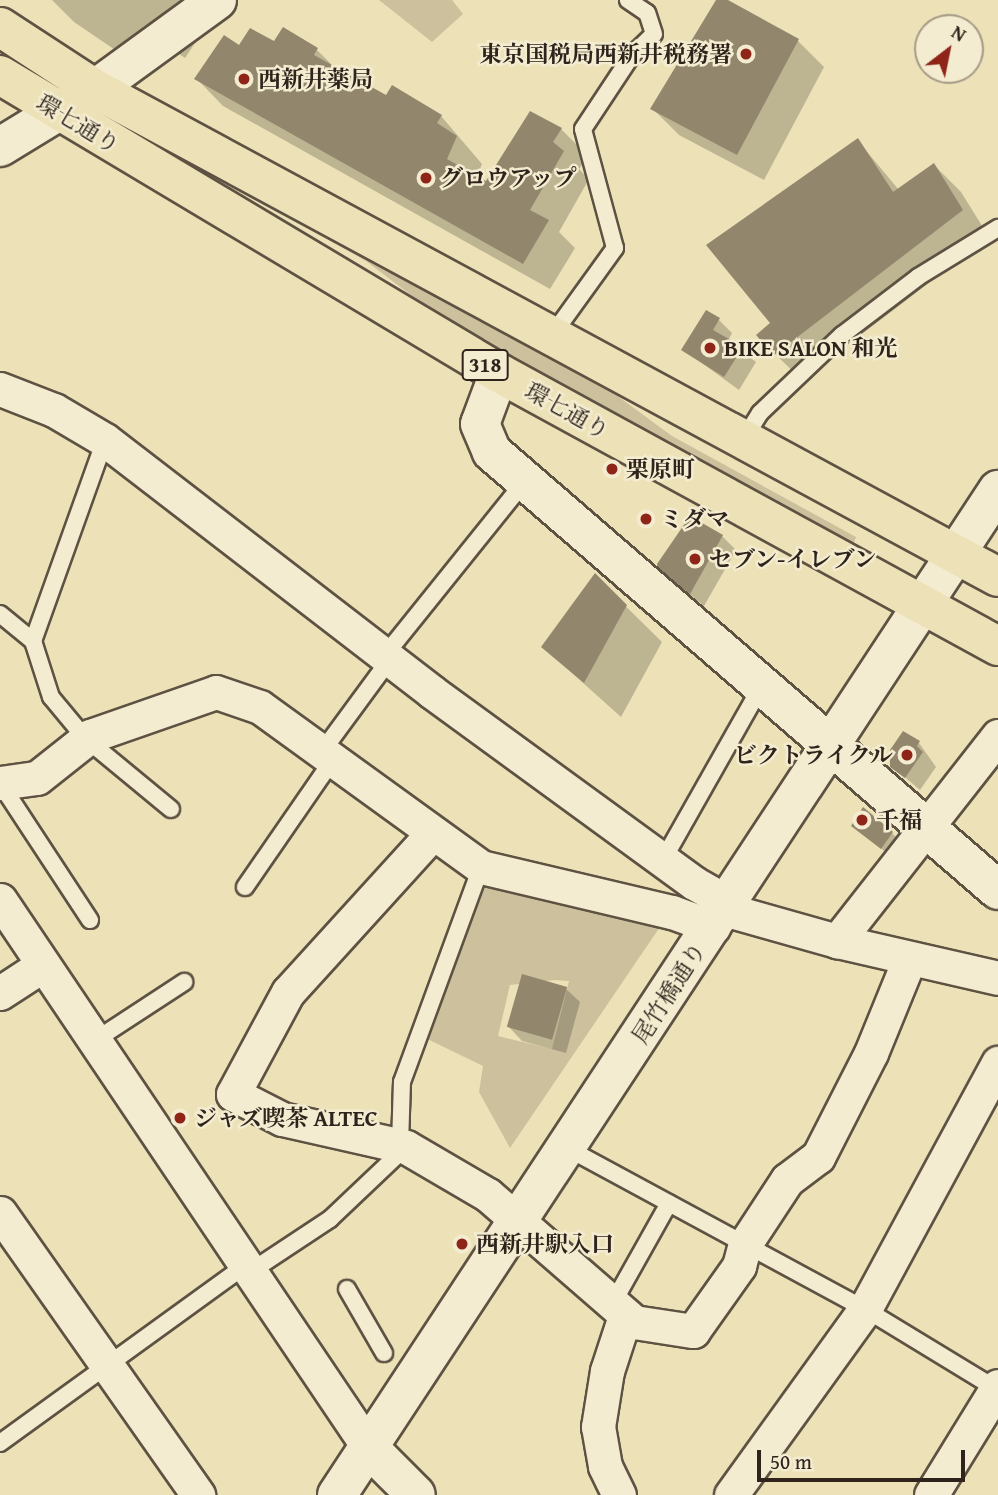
<!DOCTYPE html>
<meta charset="utf-8">
<style>
body{margin:0}
#map{position:relative;width:998px;height:1495px;overflow:hidden;background:#ede1b7;font-family:"Gentium Book Plus","Noto Serif JP",serif}
div>[style]{position:absolute}
[style*='--x']{left:calc(var(--x)*1px);top:calc(var(--y)*1px);width:calc(var(--w)*1px);rotate:calc(var(--a)*1deg)}
.green>*{inset:0;background:#cdc19d}
.shadow>*{inset:0;background:#0003}
.building>*{inset:0;background:#92866d;transform-origin:0 0}
.roads{filter:drop-shadow(2px 0 #5e5243) drop-shadow(-2px 0 #5e5243) drop-shadow(0 2px #5e5243) drop-shadow(0 -2px #5e5243)}
.lane>*{height:16px;margin:-8px;padding:0 8px;transform-origin:8px;border-radius:8px;background:#f3ecd0}
.street>*{height:33px;margin:-16.5px;padding:0 16.5px;transform-origin:16.5px;border-radius:16.5px;background:#f3ecd0}
.secondary>*{height:38px;margin:-19px;padding:0 19px;transform-origin:19px;border-radius:19px;background:#f3ecd0}
.primary>*{height:38px;margin:-19px;padding:0 19px;transform-origin:19px;border-radius:19px;background:#ede1b7}
.dots>*{width:19px;height:19px;translate:-50% -50%;box-sizing:border-box;border:4px solid #f3ecd0;border-radius:50%}
span{translate:-50% -50%;white-space:nowrap;text-align:center;line-height:1.15;-webkit-text-stroke:5px #f3ecd0;paint-order:stroke}
.shield-label span{padding:2px 5px;background:#f3ecd0;border:2px solid;border-radius:5px;-webkit-text-stroke-width:0}
.shield-label{font-size:21px;color:#2f231c;font-weight:700}
.poi-label{font-size:23px;color:#2f231c;font-weight:700}
.right{translate:-100% -50%;text-align:right}
.left{translate:0 -50%;text-align:left}
.street-label{font-size:23px;color:#2f231c}
.north{position:absolute;left:914px;top:14px;width:70px;height:70px;box-sizing:border-box;background:#f3ecd0;border:2px solid #a59c88;border-radius:50%;rotate:32deg;font-size:19px;font-weight:700;line-height:28px;text-align:center;color:#2f231c}
.north::after{content:'';display:block;margin:auto;width:24px;height:32px;background:#8f2418;clip-path:polygon(50% 0,100% 100%,50% 72%,0 100%)}
.scale{position:absolute;left:757px;top:1450px;width:208px;height:32px;box-sizing:border-box;border:4px solid #2f231c;border-top:0;padding-left:9px;font-size:21px;line-height:24px;white-space:nowrap;color:#2f231c;-webkit-text-stroke:5px #f3ecd0;paint-order:stroke}
</style>
<div id="map">
<div class="green">
<div style="clip-path:polygon(379px 0,452px 0,463px 14px,432px 42px)"></div>
<div style="clip-path:polygon(227px 176px,612px 392px,672px 436px,856px 537px,853px 545px,445px 321px,366px 261px,225px 181px)"></div>
<div style="clip-path:polygon(evenodd,480px 876px,664px 921px,510px 1148px,479px 1092px,483px 1066px,417px 1034px,480px 876px,555px 980px,569px 981px,552px 1049px,498px 1036px,510px 985px,555px 980px)"></div>
</div>
<div class="shadow">
<div style="clip-path:polygon(52px 0,224px 0,185px 58px,145px 31px,127px 58px,74px 22px)"></div>
<div style="clip-path:polygon(718px 0,798px 41px,824px 67px,764px 180px,679px 135px,652px 108px)"></div>
<div style="clip-path:polygon(275px 44px,317px 50px,336px 69px,387px 97px,441px 116px,482px 164px,476px 178px,487px 184px,531px 113px,561px 129px,588px 156px,579px 169px,589px 179px,559px 232px,575px 248px,550px 289px,223px 106px,197px 79px,240px 47px)"></div>
<div style="clip-path:polygon(858px 141px,899px 190px,934px 165px,961px 192px,989px 237px,802px 380px,775px 354px)"></div>
<div style="clip-path:polygon(719px 320px,732px 333px,728px 341px,756px 362px,739px 390px,684px 350px)"></div>
<div style="clip-path:polygon(722px 536px,736px 550px,704px 606px,659px 569px)"></div>
<div style="clip-path:polygon(595px 576px,662px 642px,621px 717px,543px 647px)"></div>
<div style="clip-path:polygon(919px 743px,936px 767px,920px 790px,892px 766px)"></div>
<div style="clip-path:polygon(860px 832px,892px 833px,898px 839px,888px 854px)"></div>
<div style="clip-path:polygon(566px 989px,580px 1002px,566px 1053px,522px 1041px,509px 1027px)"></div>
</div>
<div class="building">
<div style="clip-path:polygon(716px 0,728px 0,799px 39px,737px 155px,650px 109px)"></div>
<div style="clip-path:polygon(283px 27px,318px 48px,314px 55px,386px 95px,392px 85px,442px 115px,437px 123px,457px 136px,447px 159px,486px 181px,530px 111px,562px 128px,553px 142px,564px 151px,530px 210px,549px 220px,523px 264px,194px 79px,224px 35px,239px 45px,250px 28px,274px 41px)"></div>
<div style="clip-path:polygon(858px 138px,893px 192px,934px 163px,963px 210px,774px 355px,756px 335px,770px 323px,706px 245px)"></div>
<div style="clip-path:polygon(706px 310px,720px 318px,713px 330px,743px 347px,724px 377px,681px 350px)"></div>
<div style="clip-path:polygon(690px 516px,723px 535px,690px 594px,658px 570px,657px 564px)"></div>
<div style="clip-path:polygon(595px 573px,627px 605px,584px 683px,541px 647px)"></div>
<div style="clip-path:polygon(903px 731px,920px 741px,917px 746px,923px 752px,905px 778px,890px 767px,890px 750px)"></div>
<div style="clip-path:polygon(863px 807px,893px 832px,881px 849px,851px 826px)"></div>
<div style="left:522px;top:974px;width:47px;height:55px;rotate:16deg"></div>
</div>
<div class="roads">
<div class="lane">
<div style="--x:553;--y:334;--w:106;--a:-54.2"></div>
<div style="--x:615;--y:248;--w:123;--a:-105.1"></div>
<div style="--x:583;--y:129;--w:89;--a:-56.5"></div>
<div style="--x:632;--y:55;--w:30;--a:-44"></div>
<div style="--x:654;--y:34;--w:22;--a:-108"></div>
<div style="--x:647;--y:13;--w:23;--a:-146"></div>
<div style="--x:745;--y:437;--w:28;--a:-58"></div>
<div style="--x:760;--y:413;--w:113;--a:-43.6"></div>
<div style="--x:842;--y:335;--w:96;--a:-37.3"></div>
<div style="--x:918;--y:277;--w:94;--a:-31.5"></div>
<div style="--x:105;--y:440;--w:214;--a:109.7"></div>
<div style="--x:33;--y:641;--w:59;--a:72.2"></div>
<div style="--x:51;--y:697;--w:55;--a:50.2"></div>
<div style="--x:86;--y:739;--w:110;--a:39.5"></div>
<div style="--x:0;--y:614;--w:43;--a:39.3"></div>
<div style="--x:385;--y:655;--w:223;--a:-51.2"></div>
<div style="--x:321;--y:753;--w:117;--a:-53.7"></div>
<div style="--x:0;--y:783;--w:164;--a:56.7"></div>
<div style="--x:663;--y:860;--w:199;--a:-60.5"></div>
<div style="--x:245;--y:887;--w:153;--a:-55.4"></div>
<div style="--x:94;--y:1041;--w:108;--a:-33.2"></div>
<div style="--x:400;--y:1145;--w:63;--a:-88.2"></div>
<div style="--x:402;--y:1082;--w:229;--a:-69.8"></div>
<div style="--x:567;--y:1148;--w:339;--a:28.4"></div>
<div style="--x:865;--y:1309;--w:156;--a:31.3"></div>
<div style="--x:347;--y:1289;--w:74;--a:60"></div>
<div style="--x:614;--y:1301;--w:112;--a:-60.7"></div>
<div style="--x:0;--y:1443;--w:304;--a:-35.9"></div>
<div style="--x:246;--y:1265;--w:16;--a:-4"></div>
<div style="--x:262;--y:1264;--w:82;--a:-33.5"></div>
<div style="--x:330;--y:1219;--w:105;--a:-43.5"></div>
</div>
<div class="street">
<div style="--x:0;--y:389;--w:58;--a:21.3"></div>
<div style="--x:54;--y:410;--w:59;--a:30.5"></div>
<div style="--x:105;--y:440;--w:413;--a:37.6"></div>
<div style="--x:432;--y:692;--w:324;--a:36.1"></div>
<div style="--x:694;--y:883;--w:40;--a:29.7"></div>
<div style="--x:998;--y:736;--w:261;--a:128.1"></div>
<div style="--x:837;--y:941;--w:165;--a:12.9"></div>
<div style="--x:0;--y:783;--w:37;--a:-8"></div>
<div style="--x:37;--y:778;--w:68;--a:-38.4"></div>
<div style="--x:90;--y:736;--w:133;--a:-19.2"></div>
<div style="--x:216;--y:692;--w:46;--a:18.8"></div>
<div style="--x:260;--y:707;--w:273;--a:35.9"></div>
<div style="--x:481;--y:867;--w:196;--a:13.3"></div>
<div style="--x:672;--y:912;--w:44;--a:20.1"></div>
<div style="--x:431;--y:835;--w:212;--a:132.3"></div>
<div style="--x:288;--y:992;--w:116;--a:118.3"></div>
<div style="--x:233;--y:1094;--w:55;--a:27"></div>
<div style="--x:282;--y:1119;--w:127;--a:12.7"></div>
<div style="--x:406;--y:1147;--w:95;--a:30.3"></div>
<div style="--x:488;--y:1195;--w:194;--a:41"></div>
<div style="--x:634;--y:1322;--w:60;--a:8.7"></div>
<div style="--x:693;--y:1331;--w:80;--a:-54.7"></div>
<div style="--x:739;--y:1266;--w:23;--a:-75"></div>
<div style="--x:745;--y:1244;--w:77;--a:-56.7"></div>
<div style="--x:787;--y:1180;--w:39;--a:-37"></div>
<div style="--x:818;--y:1157;--w:117;--a:-63"></div>
<div style="--x:871;--y:1053;--w:100;--a:-67.8"></div>
<div style="--x:0;--y:900;--w:661;--a:56.05"></div>
<div style="--x:724;--y:909;--w:117;--a:15.8"></div>
<div style="--x:0;--y:993;--w:51;--a:-33.1"></div>
<div style="--x:0;--y:1213;--w:345;--a:54.9"></div>
<div style="--x:619;--y:1495;--w:32;--a:-116"></div>
<div style="--x:605;--y:1466;--w:40;--a:-100"></div>
<div style="--x:598;--y:1427;--w:57;--a:-80.9"></div>
<div style="--x:607;--y:1371;--w:58;--a:-71.9"></div>
<div style="--x:731;--y:1495;--w:229;--a:-54.2"></div>
<div style="--x:865;--y:1309;--w:280;--a:-61.6"></div>
<div style="--x:931;--y:1495;--w:128;--a:-58.4"></div>
</div>
<div class="secondary">
<div style="--x:0;--y:147;--w:111;--a:-31.4"></div>
<div style="--x:95;--y:89;--w:151;--a:-36.1"></div>
<div style="--x:499;--y:373;--w:54;--a:110.4"></div>
<div style="--x:480;--y:424;--w:30;--a:67"></div>
<div style="--x:492;--y:452;--w:669;--a:40.88"></div>
<div style="--x:369;--y:1448;--w:66;--a:45"></div>
<div style="--x:337;--y:1495;--w:1203;--a:-56.67"></div>
</div>
<div class="primary">
<div style="--x:0;--y:27;--w:113;--a:33.1"></div>
<div style="--x:95;--y:89;--w:1026;--a:28.39"></div>
<div style="--x:0;--y:75;--w:581;--a:30.85"></div>
<div style="--x:499;--y:373;--w:569;--a:28.68"></div>
</div>
</div>
<div class="dots">
<div style="left:746px;top:54px;background:#8f2418"></div>
<div style="left:244px;top:79px;background:#8f2418"></div>
<div style="left:426px;top:178px;background:#8f2418"></div>
<div style="left:710px;top:348px;background:#8f2418"></div>
<div style="left:612px;top:469px;background:#8f2418"></div>
<div style="left:646px;top:519px;background:#8f2418"></div>
<div style="left:695px;top:559px;background:#8f2418"></div>
<div style="left:907px;top:755px;background:#8f2418"></div>
<div style="left:862px;top:820px;background:#8f2418"></div>
<div style="left:180px;top:1118px;background:#8f2418"></div>
<div style="left:462px;top:1244px;background:#8f2418"></div>
</div>
<div class="shield-label">
<span style="left:485px;top:365px">318</span>
</div>
<div class="poi-label">
<span class="right" style="left:732px;top:54px">東京国税局西新井税務署</span>
<span class="left" style="left:258px;top:79px">西新井薬局</span>
<span class="left" style="left:440px;top:178px">グロウアップ</span>
<span class="left" style="left:724px;top:348px">BIKE SALON 和光</span>
<span class="left" style="left:626px;top:469px">栗原町</span>
<span class="left" style="left:660px;top:519px">ミダマ</span>
<span class="left" style="left:709px;top:559px">セブン-イレブン</span>
<span class="right" style="left:893px;top:755px">ビクトライクル</span>
<span class="left" style="left:876px;top:820px">千福</span>
<span class="left" style="left:194px;top:1118px">ジャズ喫茶 ALTEC</span>
<span class="left" style="left:476px;top:1244px">西新井駅入口</span>
</div>
<div class="street-label">
<span style="left:78px;top:124px;rotate:31deg">環七通り</span>
<span style="left:567px;top:411px;rotate:29deg">環七通り</span>
<span style="left:669px;top:993px;rotate:-57deg">尾竹橋通り</span>
</div>
<div class="north">N</div>
<div class="scale">50 m</div>
</div>
